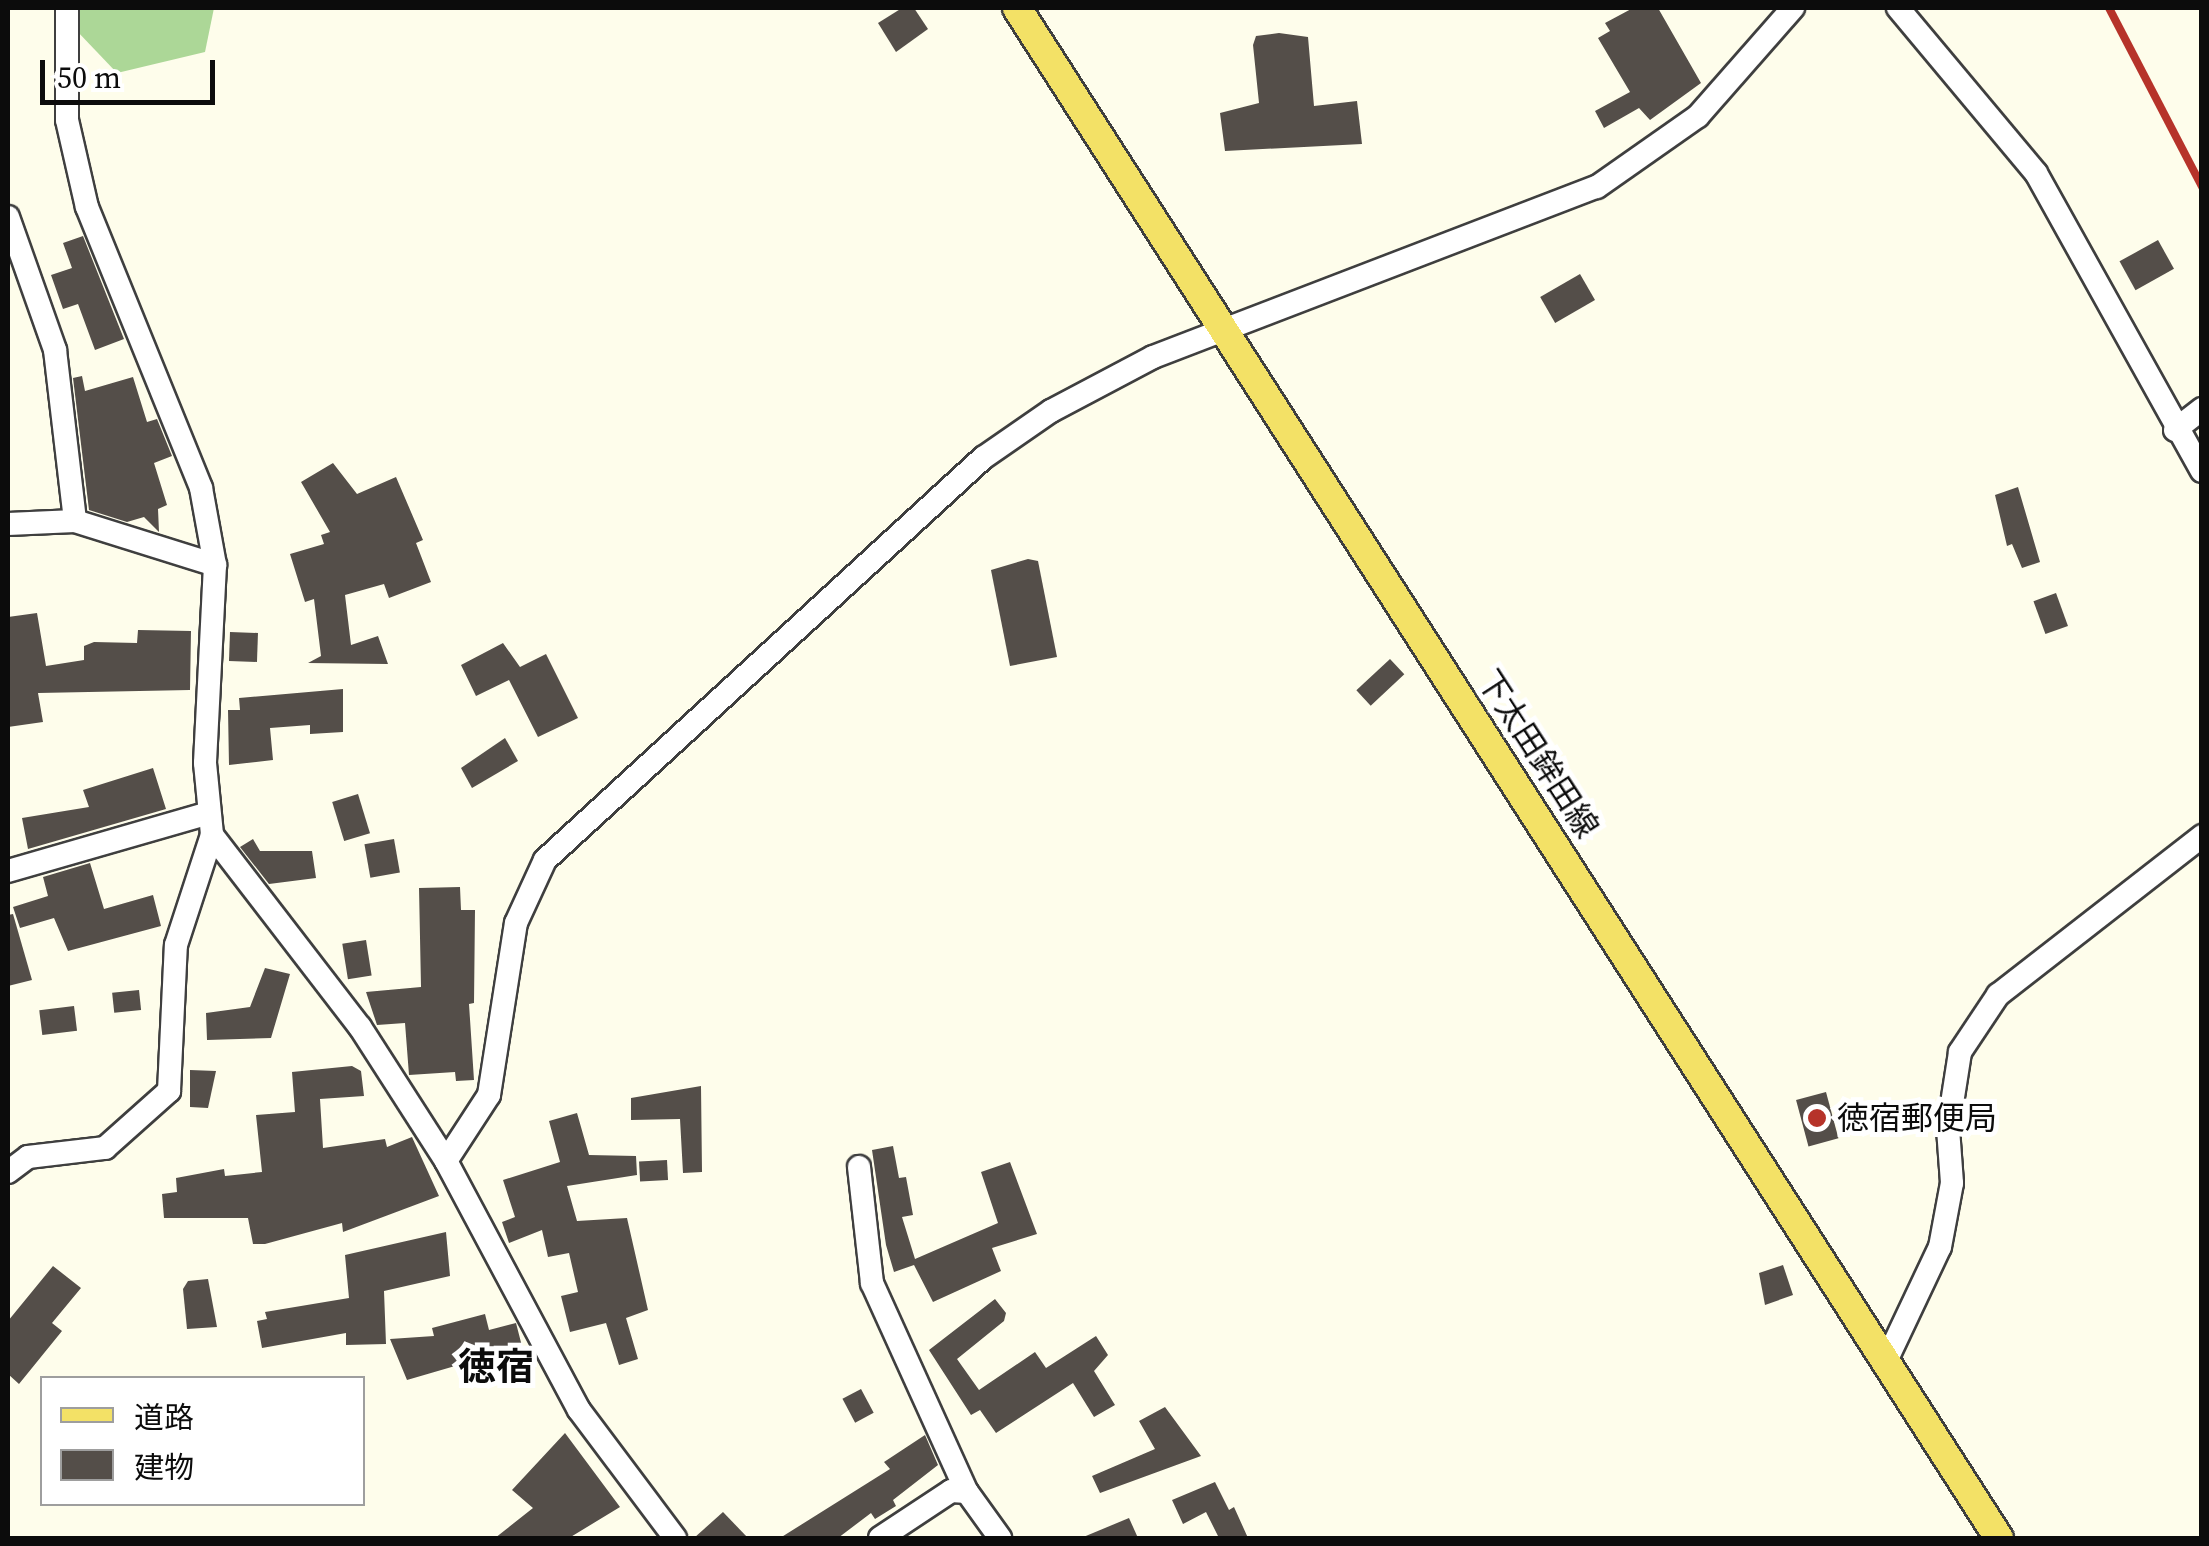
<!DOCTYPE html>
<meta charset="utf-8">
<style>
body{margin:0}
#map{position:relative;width:2209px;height:1546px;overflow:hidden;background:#fefdeb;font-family:"Source Serif 4","Noto Sans JP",serif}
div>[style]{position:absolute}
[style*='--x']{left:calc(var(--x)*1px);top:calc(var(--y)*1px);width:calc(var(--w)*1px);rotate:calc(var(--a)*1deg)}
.forest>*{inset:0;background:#acd797}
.building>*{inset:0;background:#544e49;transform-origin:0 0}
.roads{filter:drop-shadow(2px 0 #3f3f3f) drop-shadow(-2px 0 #3f3f3f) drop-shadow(0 2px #3f3f3f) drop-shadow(0 -2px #3f3f3f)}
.minor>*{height:22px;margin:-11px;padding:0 11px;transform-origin:11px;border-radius:11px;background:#fff}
.major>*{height:28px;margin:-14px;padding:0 14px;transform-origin:14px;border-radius:14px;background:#f3e166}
.rail>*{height:8px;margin:-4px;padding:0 4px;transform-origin:4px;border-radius:4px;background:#b6332a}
.dots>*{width:28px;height:28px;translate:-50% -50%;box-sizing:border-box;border:5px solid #fff;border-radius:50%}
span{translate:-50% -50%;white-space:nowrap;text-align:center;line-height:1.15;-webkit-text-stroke:10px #fff;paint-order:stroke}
.street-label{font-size:32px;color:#0c0c0c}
.poi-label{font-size:32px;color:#0c0c0c}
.left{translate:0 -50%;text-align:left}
.quarter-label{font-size:38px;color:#0c0c0c;font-weight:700}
.frame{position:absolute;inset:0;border:10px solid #0c0c0c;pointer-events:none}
.legend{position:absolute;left:40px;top:1376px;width:325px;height:130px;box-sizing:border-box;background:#fff;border:2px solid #9e9e9e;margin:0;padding:12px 18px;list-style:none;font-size:30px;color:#0c0c0c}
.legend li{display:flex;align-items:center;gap:20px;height:50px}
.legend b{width:50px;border:2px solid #9e9e9e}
.scale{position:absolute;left:40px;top:60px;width:175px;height:45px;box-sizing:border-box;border:5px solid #0c0c0c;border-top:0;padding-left:12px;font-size:30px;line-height:35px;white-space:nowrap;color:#0c0c0c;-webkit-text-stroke:8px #fff;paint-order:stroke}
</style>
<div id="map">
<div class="forest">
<div style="clip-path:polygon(55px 8px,214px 8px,205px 52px,117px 73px)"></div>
</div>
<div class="building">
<div style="clip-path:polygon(902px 8px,914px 8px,928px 29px,896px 52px,878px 23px)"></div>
<div style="clip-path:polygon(1633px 8px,1658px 8px,1701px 83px,1650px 120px,1639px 108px,1604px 128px,1595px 111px,1630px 92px,1598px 38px,1610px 31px,1605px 23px)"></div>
<div style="clip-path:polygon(1279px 33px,1308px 37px,1314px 106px,1357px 101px,1362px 144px,1225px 151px,1220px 113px,1259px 103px,1253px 45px,1256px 36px)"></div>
<div style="clip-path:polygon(83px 236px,124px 339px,95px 350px,78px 304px,63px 309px,51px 275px,72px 268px,63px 243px)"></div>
<div style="left:2158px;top:240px;width:33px;height:44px;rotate:61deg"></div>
<div style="left:1580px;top:274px;width:30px;height:46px;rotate:60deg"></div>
<div style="clip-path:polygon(82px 376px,85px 391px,133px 377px,147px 422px,157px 419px,172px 456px,154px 463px,167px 505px,158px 509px,159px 532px,144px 517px,127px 522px,89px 510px,73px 378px)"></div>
<div style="clip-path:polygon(333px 463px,357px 494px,396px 477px,423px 540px,416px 543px,431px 582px,389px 598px,384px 584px,345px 595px,351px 645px,378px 636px,388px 664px,308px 663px,321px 656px,314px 599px,305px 602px,290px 554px,324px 544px,321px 535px,330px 532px,301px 482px)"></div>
<div style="clip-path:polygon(2018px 487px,2040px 562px,2022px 568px,2012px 544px,2007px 546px,1995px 495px)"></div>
<div style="clip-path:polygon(1028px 559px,1038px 561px,1057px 657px,1010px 666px,991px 570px)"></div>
<div style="left:2056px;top:593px;width:35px;height:24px;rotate:70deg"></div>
<div style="clip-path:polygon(37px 613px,46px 666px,84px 660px,84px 646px,94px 642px,137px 643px,138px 630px,191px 631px,190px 690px,38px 693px,43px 722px,8px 727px,8px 617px)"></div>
<div style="left:230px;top:632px;width:28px;height:29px;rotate:2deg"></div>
<div style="clip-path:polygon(503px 643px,520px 667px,546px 654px,578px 718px,538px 737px,509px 680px,476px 696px,461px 665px)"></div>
<div style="left:1390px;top:659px;width:21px;height:46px;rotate:47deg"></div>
<div style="clip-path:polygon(343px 689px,343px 732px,310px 734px,310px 725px,270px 728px,273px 760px,229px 765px,228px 710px,240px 710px,239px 698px)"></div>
<div style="clip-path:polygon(505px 738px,518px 761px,472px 788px,461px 768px)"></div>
<div style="clip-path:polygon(153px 768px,166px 809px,28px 849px,22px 818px,89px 807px,83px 790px)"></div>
<div style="left:358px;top:794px;width:41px;height:27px;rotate:73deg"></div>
<div style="clip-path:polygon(253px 839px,260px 851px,312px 851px,316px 878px,269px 884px,240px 847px)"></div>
<div style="left:394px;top:839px;width:34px;height:30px;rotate:80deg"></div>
<div style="clip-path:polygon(90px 863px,104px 909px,153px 895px,161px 926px,68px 951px,54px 918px,20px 928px,13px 907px,48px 896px,43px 877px)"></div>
<div style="clip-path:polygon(460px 887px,461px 910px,475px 910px,474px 1003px,469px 1004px,474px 1080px,456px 1081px,455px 1072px,409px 1075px,405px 1023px,377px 1025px,366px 992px,421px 987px,419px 888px)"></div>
<div style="clip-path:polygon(13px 914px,32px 980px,8px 986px,8px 915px)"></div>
<div style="left:366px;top:940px;width:36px;height:24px;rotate:81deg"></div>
<div style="clip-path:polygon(265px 968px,290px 974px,271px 1038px,207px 1040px,206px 1013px,250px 1007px)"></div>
<div style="left:139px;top:990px;width:20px;height:27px;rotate:84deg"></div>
<div style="left:74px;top:1006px;width:25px;height:35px;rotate:83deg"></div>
<div style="clip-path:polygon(352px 1066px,361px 1071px,364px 1096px,320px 1099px,323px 1148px,385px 1139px,387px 1147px,412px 1137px,439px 1196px,343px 1232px,342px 1223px,265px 1244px,253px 1244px,248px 1218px,164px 1218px,162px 1194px,177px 1192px,176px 1178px,224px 1169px,225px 1176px,262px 1172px,256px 1115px,295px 1112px,292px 1072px)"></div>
<div style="clip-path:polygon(190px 1070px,216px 1071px,208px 1108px,190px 1107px)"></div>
<div style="clip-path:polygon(701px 1086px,702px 1172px,683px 1173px,680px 1119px,631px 1120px,631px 1098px)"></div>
<div style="left:1826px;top:1092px;width:48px;height:31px;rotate:75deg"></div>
<div style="clip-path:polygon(577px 1113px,589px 1155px,636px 1156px,637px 1175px,567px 1186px,577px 1221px,627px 1218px,648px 1310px,626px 1318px,638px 1359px,619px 1365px,606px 1323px,570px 1332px,561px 1296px,578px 1292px,569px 1253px,548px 1257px,542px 1230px,509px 1243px,502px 1222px,515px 1217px,503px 1180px,560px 1162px,549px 1121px)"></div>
<div style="clip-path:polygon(893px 1146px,899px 1178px,906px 1177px,913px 1215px,902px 1217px,915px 1259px,998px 1223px,981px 1172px,1010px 1162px,1037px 1234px,992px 1248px,1001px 1271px,933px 1302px,914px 1265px,894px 1272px,886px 1245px,872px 1150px)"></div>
<div style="left:667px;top:1160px;width:20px;height:28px;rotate:87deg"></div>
<div style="clip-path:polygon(446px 1232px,450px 1276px,384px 1291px,386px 1344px,346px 1345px,346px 1333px,262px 1348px,257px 1321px,267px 1319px,265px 1312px,349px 1298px,345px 1255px)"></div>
<div style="clip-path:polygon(1783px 1265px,1793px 1295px,1765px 1305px,1759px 1273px)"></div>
<div style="clip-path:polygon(53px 1266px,81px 1288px,52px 1323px,62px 1331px,19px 1384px,8px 1374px,8px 1321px)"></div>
<div style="clip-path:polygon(208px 1279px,217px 1327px,187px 1329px,183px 1289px,188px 1281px)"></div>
<div style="clip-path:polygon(995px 1299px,1006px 1313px,1004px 1321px,957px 1359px,979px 1390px,1035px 1352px,1046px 1368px,1096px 1336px,1108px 1355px,1094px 1371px,1115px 1405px,1094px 1417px,1073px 1383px,996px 1433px,980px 1410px,971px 1415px,929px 1350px)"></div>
<div style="clip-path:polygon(485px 1314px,489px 1330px,516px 1323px,524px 1354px,517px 1362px,482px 1371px,479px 1359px,407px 1380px,390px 1339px,434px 1336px,432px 1328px)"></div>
<div style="left:861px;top:1389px;width:27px;height:21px;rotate:62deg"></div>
<div style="clip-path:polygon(1165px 1407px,1201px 1456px,1100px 1493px,1092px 1476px,1155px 1449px,1139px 1421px)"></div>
<div style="clip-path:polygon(565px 1433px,620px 1507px,569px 1538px,495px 1538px,533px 1508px,512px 1490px)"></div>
<div style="clip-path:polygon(925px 1435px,938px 1465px,893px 1500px,896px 1506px,875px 1519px,871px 1513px,838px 1538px,780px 1538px,890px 1469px,884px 1462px)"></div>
<div style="clip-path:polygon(1215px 1482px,1229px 1510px,1234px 1507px,1248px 1538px,1219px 1538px,1206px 1512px,1183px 1524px,1172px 1500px)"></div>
<div style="clip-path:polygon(723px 1512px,748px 1538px,694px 1538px)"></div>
<div style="clip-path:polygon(1129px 1518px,1138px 1538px,1081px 1538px)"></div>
</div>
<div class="roads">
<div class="minor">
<div style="--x:67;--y:8;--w:112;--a:90"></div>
<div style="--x:67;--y:120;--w:89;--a:77.1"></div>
<div style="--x:87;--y:207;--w:303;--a:67.9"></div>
<div style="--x:201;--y:488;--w:78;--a:79.7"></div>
<div style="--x:215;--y:565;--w:198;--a:92.9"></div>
<div style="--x:205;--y:763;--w:72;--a:84.4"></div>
<div style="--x:212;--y:835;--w:242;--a:52.4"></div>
<div style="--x:360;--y:1027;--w:159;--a:57.3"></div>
<div style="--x:446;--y:1161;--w:282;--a:61.9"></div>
<div style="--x:579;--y:1410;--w:160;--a:53.1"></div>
<div style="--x:1898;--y:8;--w:215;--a:50.1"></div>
<div style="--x:2036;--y:173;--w:341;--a:60.9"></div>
<div style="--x:8;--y:217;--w:141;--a:70.5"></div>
<div style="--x:55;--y:350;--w:172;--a:83.3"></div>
<div style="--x:2175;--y:430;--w:34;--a:-38"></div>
<div style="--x:8;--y:524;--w:67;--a:-2.6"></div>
<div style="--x:75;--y:521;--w:147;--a:17.4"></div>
<div style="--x:8;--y:871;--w:205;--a:-16.1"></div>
<div style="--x:446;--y:1161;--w:79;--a:-56.9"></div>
<div style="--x:489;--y:1095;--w:174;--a:-81.1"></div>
<div style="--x:516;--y:923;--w:69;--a:-65.3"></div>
<div style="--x:545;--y:860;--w:595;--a:-42.55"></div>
<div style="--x:983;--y:458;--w:83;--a:-34.7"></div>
<div style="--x:1051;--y:411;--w:115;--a:-27.9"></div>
<div style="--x:1153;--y:357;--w:475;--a:-21"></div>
<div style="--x:1597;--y:187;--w:123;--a:-35.1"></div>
<div style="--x:1698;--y:116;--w:144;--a:-48.7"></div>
<div style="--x:859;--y:1167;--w:117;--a:83.6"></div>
<div style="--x:872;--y:1283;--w:230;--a:65.6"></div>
<div style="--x:967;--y:1492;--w:57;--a:54.3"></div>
<div style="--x:8;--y:1172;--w:25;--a:-37"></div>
<div style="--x:28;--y:1157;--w:78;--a:-6.7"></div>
<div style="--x:105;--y:1148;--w:86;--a:-41.7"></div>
<div style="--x:169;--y:1091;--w:146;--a:-87.3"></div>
<div style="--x:176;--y:945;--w:116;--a:-71.9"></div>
<div style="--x:1886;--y:1361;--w:126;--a:-64.7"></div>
<div style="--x:1940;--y:1247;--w:65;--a:-79.4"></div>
<div style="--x:1952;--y:1183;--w:54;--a:-94.2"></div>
<div style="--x:1948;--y:1129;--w:78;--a:-81.1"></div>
<div style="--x:1960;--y:1052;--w:69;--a:-56.3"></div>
<div style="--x:1998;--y:995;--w:259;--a:-37.9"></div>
<div style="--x:880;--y:1538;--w:85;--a:-33.5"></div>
<div style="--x:951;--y:1491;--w:16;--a:4"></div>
</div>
<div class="major">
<div style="--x:1017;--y:8;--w:1818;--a:57.31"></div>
</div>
</div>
<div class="rail">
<div style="--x:2109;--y:8;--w:202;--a:62.5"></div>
</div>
<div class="dots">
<div style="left:1817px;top:1118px;background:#b6332a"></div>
</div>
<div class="street-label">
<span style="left:1538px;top:754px;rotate:57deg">下太田鉾田線</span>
</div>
<div class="poi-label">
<span class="left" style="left:1837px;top:1118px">徳宿郵便局</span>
</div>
<div class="quarter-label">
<span style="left:496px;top:1368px">徳宿</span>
</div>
<div class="frame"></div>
<ul class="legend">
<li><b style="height:12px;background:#f3e166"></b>道路</li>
<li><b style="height:28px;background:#544e49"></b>建物</li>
</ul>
<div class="scale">50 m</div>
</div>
